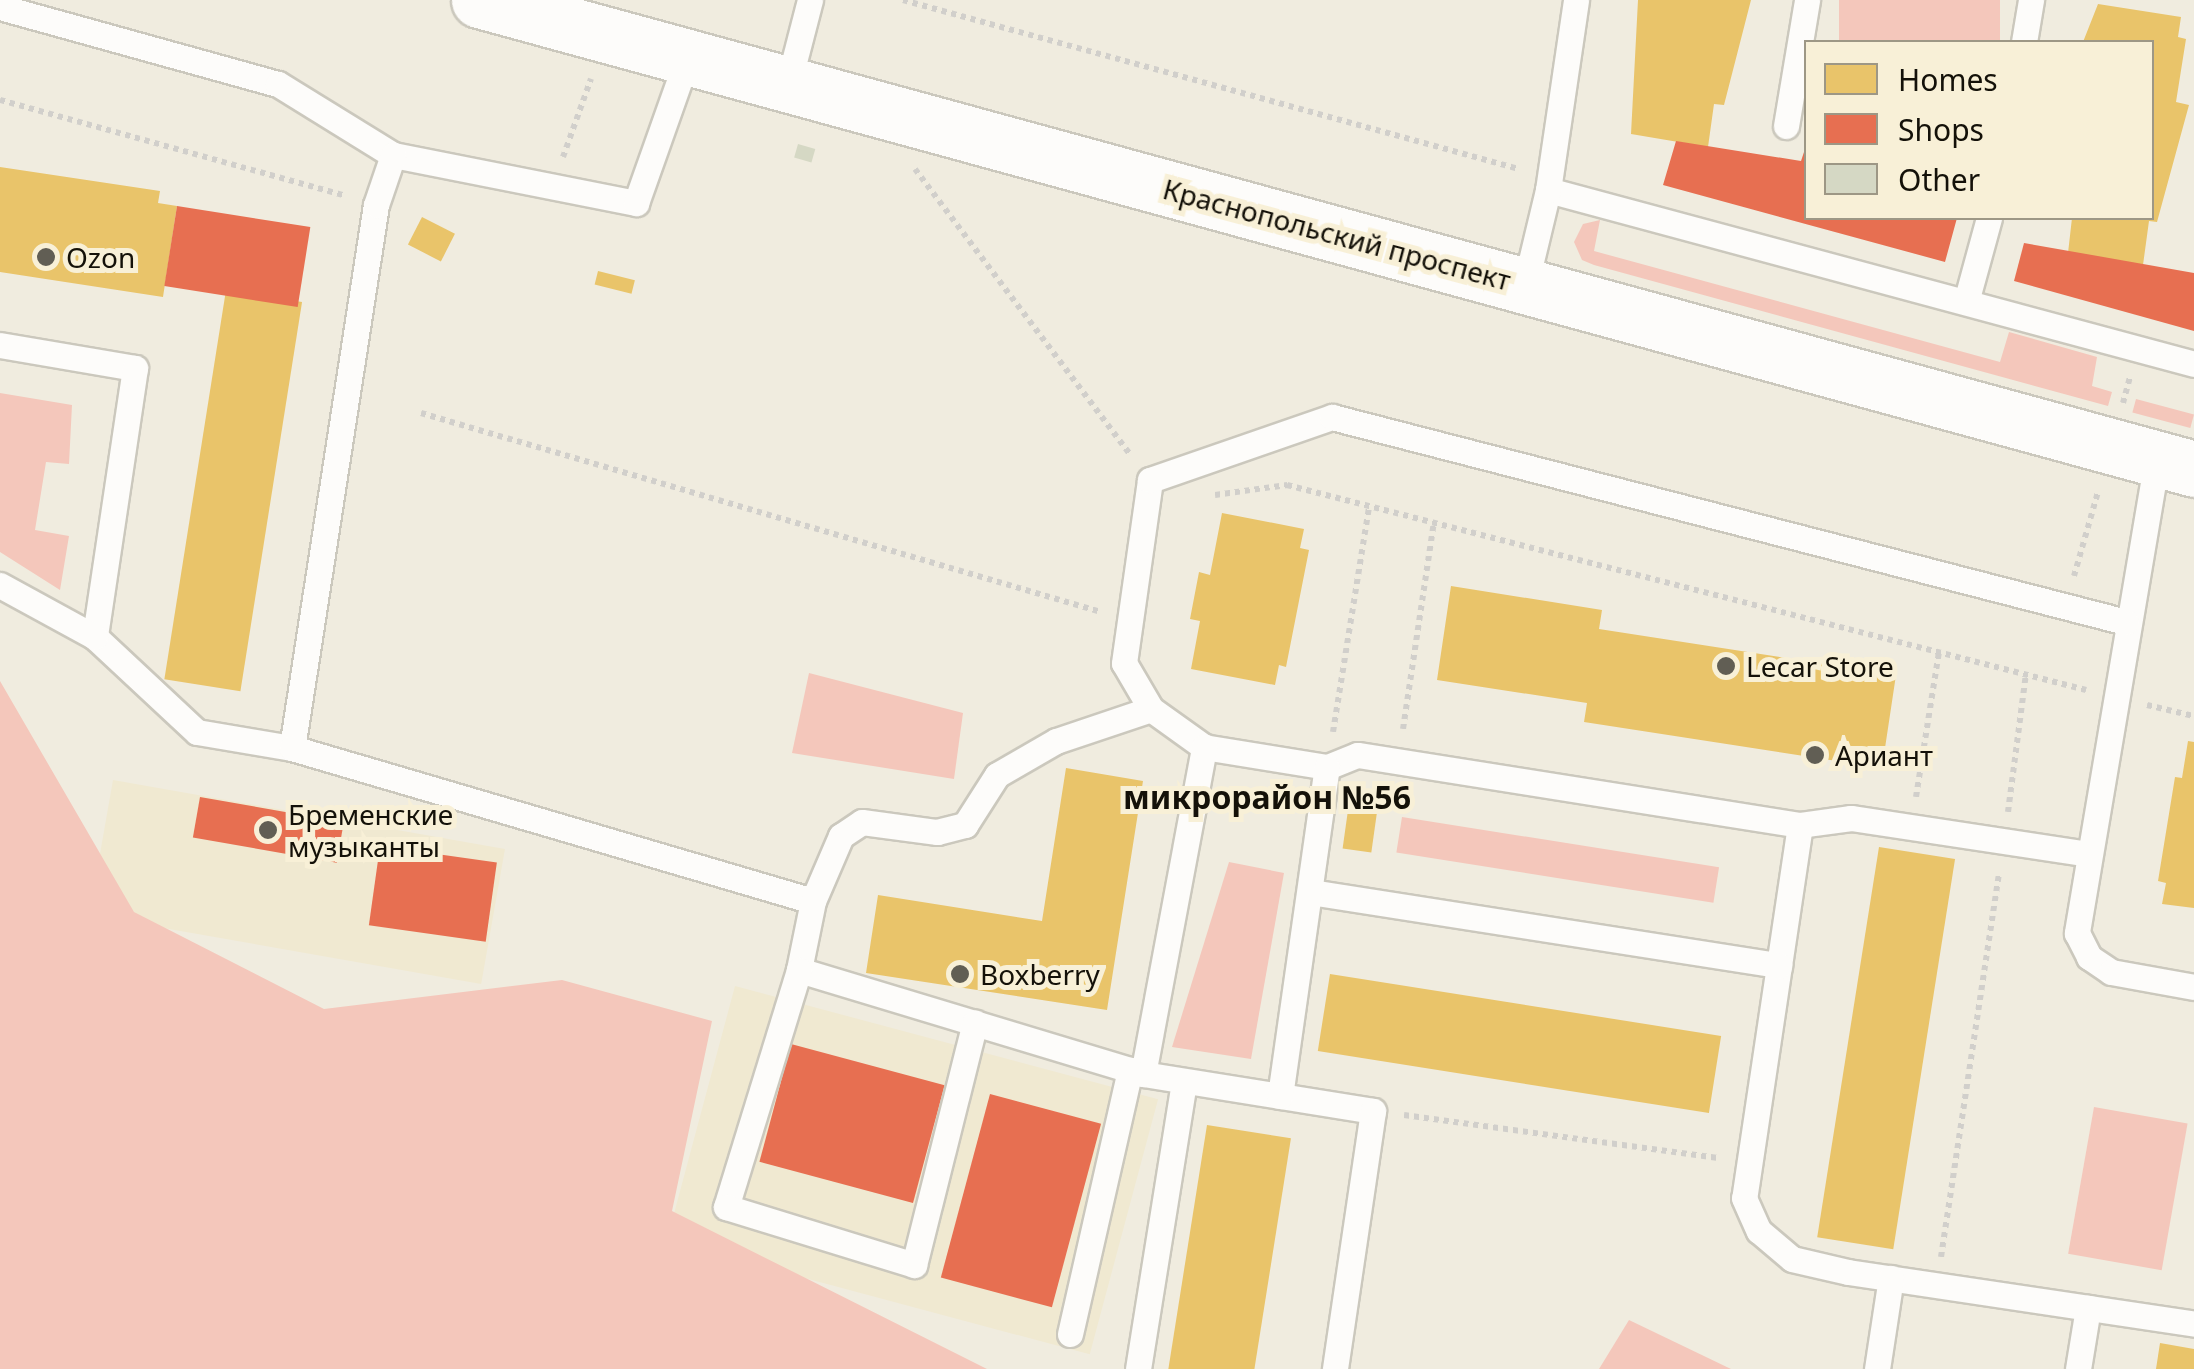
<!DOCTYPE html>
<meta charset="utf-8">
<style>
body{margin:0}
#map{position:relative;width:2194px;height:1369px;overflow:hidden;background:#f0ecdf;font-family:"Noto Sans",sans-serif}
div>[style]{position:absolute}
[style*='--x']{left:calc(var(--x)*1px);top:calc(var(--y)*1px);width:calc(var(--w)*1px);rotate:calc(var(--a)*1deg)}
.built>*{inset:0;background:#f0e9d1;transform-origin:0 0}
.green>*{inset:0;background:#f4c7bb;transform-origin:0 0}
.homes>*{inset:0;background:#e9c46a;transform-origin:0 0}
.shops>*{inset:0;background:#e76f51;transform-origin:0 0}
.building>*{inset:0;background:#d5d8c4;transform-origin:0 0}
.path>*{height:6px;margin-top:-3px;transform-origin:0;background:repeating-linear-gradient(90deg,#d1cfcb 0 5px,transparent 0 10px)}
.roads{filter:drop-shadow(2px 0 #cbc8bd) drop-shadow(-2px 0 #cbc8bd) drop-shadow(0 2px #cbc8bd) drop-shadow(0 -2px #cbc8bd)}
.lane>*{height:25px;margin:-12.5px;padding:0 12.5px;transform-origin:12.5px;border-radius:12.5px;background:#fdfcfa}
.secondary>*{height:55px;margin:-27.5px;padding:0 27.5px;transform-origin:27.5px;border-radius:27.5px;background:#fdfcfa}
.dots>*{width:28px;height:28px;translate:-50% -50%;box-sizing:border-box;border:5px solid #f8f0d7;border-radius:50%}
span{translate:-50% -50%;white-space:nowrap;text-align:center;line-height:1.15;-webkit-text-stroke:10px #f8f0d7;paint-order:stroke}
.street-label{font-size:28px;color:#141109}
.poi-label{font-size:28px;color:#141109}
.left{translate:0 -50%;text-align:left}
.quarter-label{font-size:32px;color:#141109;font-weight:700}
.legend{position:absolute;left:1804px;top:40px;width:350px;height:180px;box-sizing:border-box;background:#f8f0d7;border:2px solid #9d9785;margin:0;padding:12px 18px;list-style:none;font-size:30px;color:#141109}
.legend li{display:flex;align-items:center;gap:20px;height:50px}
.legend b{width:50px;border:2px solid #9d9785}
</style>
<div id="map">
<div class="built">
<div style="left:113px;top:780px;width:398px;height:137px;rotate:10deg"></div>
<div style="left:735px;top:986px;width:438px;height:264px;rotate:15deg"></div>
</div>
<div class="green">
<div style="left:1839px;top:0;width:161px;height:43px"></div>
<div style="clip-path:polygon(1600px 220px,1594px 251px,2000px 362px,2009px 332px,2097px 357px,2092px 386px,2112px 392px,2108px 406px,1594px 265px,1582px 260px,1574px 242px,1583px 224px)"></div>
<div style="clip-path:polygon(0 393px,72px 405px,69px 464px,46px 462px,35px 530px,69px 536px,60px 590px,0 552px)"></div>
<div style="left:2136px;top:399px;width:60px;height:14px;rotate:15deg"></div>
<div style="clip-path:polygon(809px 673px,963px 713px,954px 779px,792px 753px)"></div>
<div style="clip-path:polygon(0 681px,134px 912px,324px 1009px,562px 980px,712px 1021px,672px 1211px,987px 1369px,0 1369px)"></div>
<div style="left:1402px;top:817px;width:321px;height:36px;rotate:9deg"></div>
<div style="clip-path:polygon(1229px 862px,1284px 873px,1251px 1059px,1172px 1047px)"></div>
<div style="left:2094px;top:1107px;width:95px;height:149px;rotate:10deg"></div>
<div style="clip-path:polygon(1629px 1320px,1731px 1369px,1599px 1369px)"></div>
</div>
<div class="homes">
<div style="clip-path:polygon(1638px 0,1751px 0,1724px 105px,1714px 104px,1708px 147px,1631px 134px)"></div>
<div style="clip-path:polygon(2098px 4px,2181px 17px,2178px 37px,2186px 39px,2176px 102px,2189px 105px,2157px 222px,2149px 221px,2143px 265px,2068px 253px,2072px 218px,2152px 218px,2152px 42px,2083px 42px)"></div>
<div style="clip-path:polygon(0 167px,160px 191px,158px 203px,177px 206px,163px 297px,0 272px)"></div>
<div style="left:422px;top:217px;width:37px;height:31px;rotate:27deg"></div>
<div style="left:598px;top:271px;width:38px;height:14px;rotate:14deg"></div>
<div style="left:226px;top:290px;width:77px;height:394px;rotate:9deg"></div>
<div style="clip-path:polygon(1222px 513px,1304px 529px,1300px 548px,1309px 550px,1286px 667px,1279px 665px,1275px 685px,1191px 669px,1200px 621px,1190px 619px,1199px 572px,1210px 575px)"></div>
<div style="clip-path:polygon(1451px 586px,1602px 610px,1599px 629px,1896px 675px,1882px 768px,1584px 722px,1587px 703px,1437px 680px)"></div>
<div style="clip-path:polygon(2188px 741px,2194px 742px,2194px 908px,2162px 904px,2166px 883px,2158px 881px,2175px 777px,2182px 778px)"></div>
<div style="clip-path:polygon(1066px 768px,1143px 781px,1107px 1010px,866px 973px,878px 895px,1042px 921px)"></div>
<div style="left:1349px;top:803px;width:29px;height:46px;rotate:8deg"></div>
<div style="left:1879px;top:847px;width:77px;height:395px;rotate:9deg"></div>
<div style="left:1330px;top:974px;width:396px;height:78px;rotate:9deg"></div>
<div style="left:1207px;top:1125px;width:85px;height:247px;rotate:9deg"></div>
<div style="clip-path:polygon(2160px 1343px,2194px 1349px,2194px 1369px,2156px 1369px)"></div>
</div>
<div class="shops">
<div style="clip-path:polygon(1676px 141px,1801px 161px,1806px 146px,1806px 218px,1957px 218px,1945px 262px,1663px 185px)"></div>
<div style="left:177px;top:206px;width:135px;height:81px;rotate:9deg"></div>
<div style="clip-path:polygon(2024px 243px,2194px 273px,2194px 331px,2014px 281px)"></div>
<div style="left:200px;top:797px;width:146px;height:41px;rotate:10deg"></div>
<div style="left:380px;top:846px;width:118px;height:80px;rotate:8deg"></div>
<div style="left:791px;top:1044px;width:159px;height:122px;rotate:15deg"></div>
<div style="left:990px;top:1094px;width:115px;height:190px;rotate:15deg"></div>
</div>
<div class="building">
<div style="left:798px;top:144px;width:18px;height:14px;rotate:16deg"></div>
</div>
<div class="path">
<div style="--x:903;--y:0;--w:639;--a:15.34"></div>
<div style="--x:0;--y:100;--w:359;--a:15.5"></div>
<div style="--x:563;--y:157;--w:83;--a:-70.3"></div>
<div style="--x:915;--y:169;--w:357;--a:53"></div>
<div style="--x:2123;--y:403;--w:28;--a:-75"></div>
<div style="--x:421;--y:413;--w:709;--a:16.31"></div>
<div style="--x:1215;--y:495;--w:73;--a:-7.9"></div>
<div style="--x:1287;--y:485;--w:825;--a:14.39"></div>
<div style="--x:2074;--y:576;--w:87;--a:-74.1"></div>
<div style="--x:2147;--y:705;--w:48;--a:13.2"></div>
<div style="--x:1403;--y:729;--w:209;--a:-81.5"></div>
<div style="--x:1333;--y:732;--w:229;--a:-80.9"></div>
<div style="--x:1916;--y:797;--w:147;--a:-81"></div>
<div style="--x:2008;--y:812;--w:139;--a:-82.6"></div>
<div style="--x:1404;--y:1115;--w:317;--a:7.8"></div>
<div style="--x:1941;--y:1257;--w:388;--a:-81.4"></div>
</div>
<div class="roads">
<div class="lane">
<div style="--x:0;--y:7;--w:288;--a:15.5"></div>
<div style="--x:278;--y:84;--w:135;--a:31.7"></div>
<div style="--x:393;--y:155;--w:248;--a:11.2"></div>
<div style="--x:636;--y:203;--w:156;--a:-70.5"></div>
<div style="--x:2024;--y:42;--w:43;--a:-80.5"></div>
<div style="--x:788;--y:85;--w:88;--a:-75.5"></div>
<div style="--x:1786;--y:126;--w:128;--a:-80.5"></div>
<div style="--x:1548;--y:190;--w:669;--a:15.07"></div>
<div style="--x:1525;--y:286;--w:99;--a:-76.5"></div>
<div style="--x:1548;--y:190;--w:192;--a:-81.6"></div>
<div style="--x:1966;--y:302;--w:87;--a:-74.7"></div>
<div style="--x:0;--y:345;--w:137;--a:9.7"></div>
<div style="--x:135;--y:368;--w:272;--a:98.5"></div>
<div style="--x:95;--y:637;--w:139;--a:43"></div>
<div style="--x:197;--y:732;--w:96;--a:9.6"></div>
<div style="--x:292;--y:748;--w:549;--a:-81.21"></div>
<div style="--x:376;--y:205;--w:53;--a:-71.2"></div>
<div style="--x:2157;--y:459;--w:481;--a:99.6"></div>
<div style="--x:2077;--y:933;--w:27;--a:63"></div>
<div style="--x:2089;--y:957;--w:27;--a:34"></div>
<div style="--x:2111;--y:972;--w:84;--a:10.2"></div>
<div style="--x:0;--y:585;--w:108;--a:28.7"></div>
<div style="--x:292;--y:748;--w:543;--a:16.37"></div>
<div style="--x:813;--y:901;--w:70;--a:101.5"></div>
<div style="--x:799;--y:970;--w:359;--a:16.8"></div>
<div style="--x:1143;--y:1074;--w:233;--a:9.1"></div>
<div style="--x:1373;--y:1111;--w:261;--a:98.4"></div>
<div style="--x:1800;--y:825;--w:377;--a:98.5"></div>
<div style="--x:1744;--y:1198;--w:36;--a:66"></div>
<div style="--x:1759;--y:1231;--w:43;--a:40.3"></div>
<div style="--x:1792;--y:1259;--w:57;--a:13.1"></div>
<div style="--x:1848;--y:1272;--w:350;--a:8.5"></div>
<div style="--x:2089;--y:854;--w:241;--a:-171.4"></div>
<div style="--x:1851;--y:818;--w:51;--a:172.2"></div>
<div style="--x:1800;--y:825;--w:448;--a:-171"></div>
<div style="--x:1357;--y:755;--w:32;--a:158"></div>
<div style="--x:1327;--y:767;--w:125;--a:-170.8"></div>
<div style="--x:1204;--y:747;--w:65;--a:-144.4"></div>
<div style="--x:1151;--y:709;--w:53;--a:-120.4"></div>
<div style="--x:1124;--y:663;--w:185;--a:-81.9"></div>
<div style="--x:1150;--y:480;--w:193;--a:-19.1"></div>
<div style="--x:1332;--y:417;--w:820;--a:14.48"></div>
<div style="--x:1311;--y:892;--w:474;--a:8.9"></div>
<div style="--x:813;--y:901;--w:71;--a:-66.7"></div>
<div style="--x:841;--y:836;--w:25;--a:-34"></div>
<div style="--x:862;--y:822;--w:76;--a:7.6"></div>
<div style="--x:937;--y:832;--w:29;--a:-14"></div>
<div style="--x:965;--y:825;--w:59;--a:-57.4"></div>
<div style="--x:997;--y:775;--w:68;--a:-30"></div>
<div style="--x:1056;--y:741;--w:100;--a:-18.6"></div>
<div style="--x:799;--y:970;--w:248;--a:107.1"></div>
<div style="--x:726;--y:1207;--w:197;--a:17.1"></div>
<div style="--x:914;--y:1265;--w:250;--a:-75.9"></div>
<div style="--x:1143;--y:1074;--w:333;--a:-79.4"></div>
<div style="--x:1280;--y:1096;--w:332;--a:-81.9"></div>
<div style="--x:1070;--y:1334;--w:271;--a:-77.2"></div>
<div style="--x:1138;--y:1369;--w:291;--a:-80.9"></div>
<div style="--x:1877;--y:1369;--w:92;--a:-81.3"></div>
<div style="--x:2078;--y:1369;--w:62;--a:-80.7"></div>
</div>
<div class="secondary">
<div style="--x:479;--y:0;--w:1778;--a:15.29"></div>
</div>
</div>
<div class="dots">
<div style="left:46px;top:257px;background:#615e54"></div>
<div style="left:1726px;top:666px;background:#615e54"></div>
<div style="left:1815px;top:755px;background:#615e54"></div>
<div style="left:268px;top:830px;background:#615e54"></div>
<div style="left:960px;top:974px;background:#615e54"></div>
</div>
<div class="street-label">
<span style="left:1337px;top:234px;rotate:15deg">Краснопольский проспект</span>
</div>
<div class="poi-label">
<span class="left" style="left:66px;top:257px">Ozon</span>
<span class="left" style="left:1746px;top:666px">Lecar Store</span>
<span class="left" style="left:1835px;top:755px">Ариант</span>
<span class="left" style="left:288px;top:830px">Бременские<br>музыканты</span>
<span class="left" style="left:980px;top:974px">Boxberry</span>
</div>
<div class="quarter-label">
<span style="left:1267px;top:797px">микрорайон №56</span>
</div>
<ul class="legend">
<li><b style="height:28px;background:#e9c46a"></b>Homes</li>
<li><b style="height:28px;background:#e76f51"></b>Shops</li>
<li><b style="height:28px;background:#d5d8c4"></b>Other</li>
</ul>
</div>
